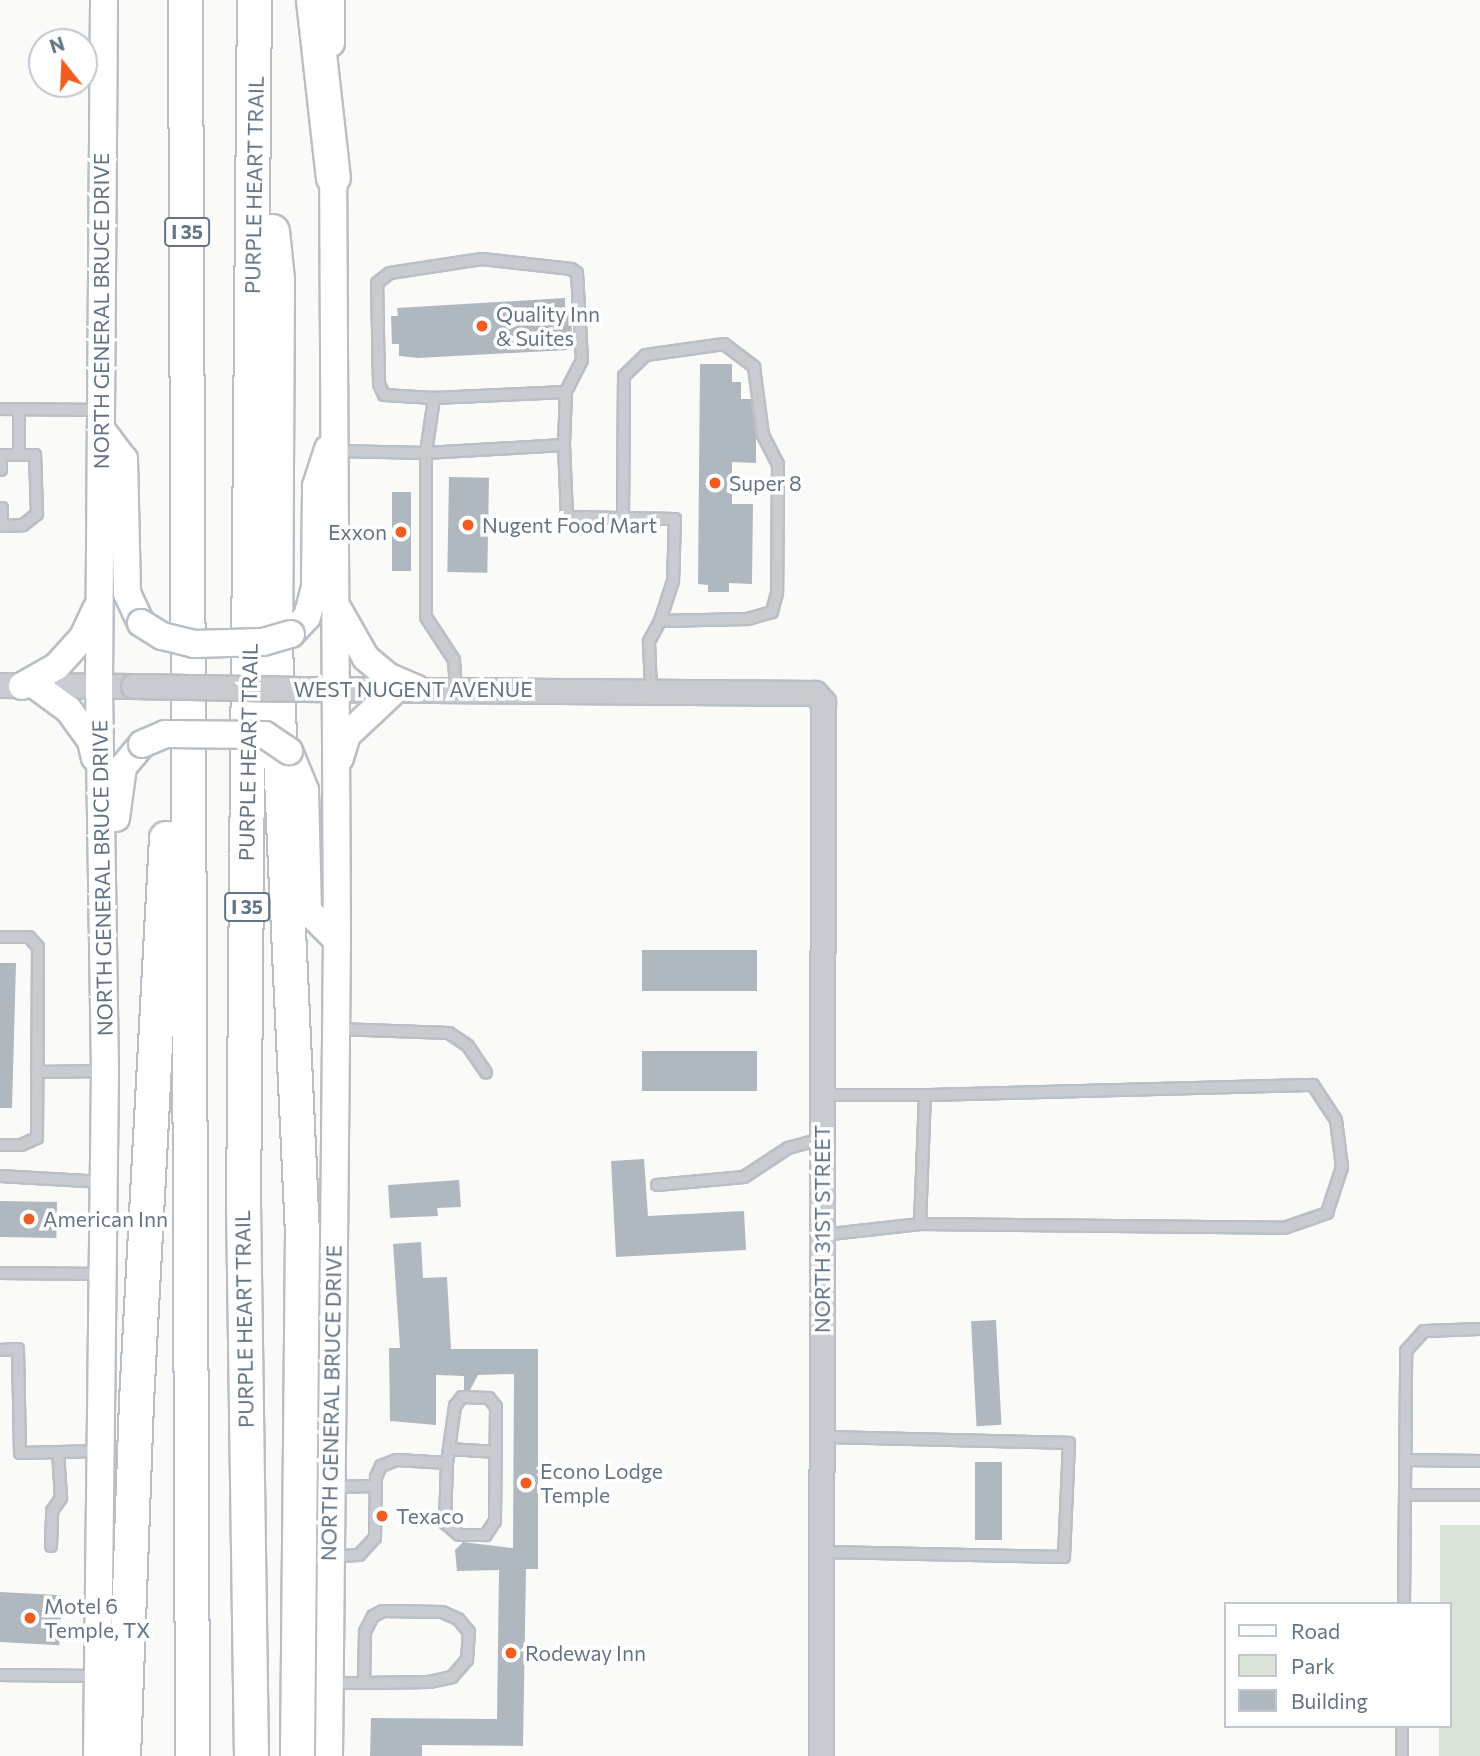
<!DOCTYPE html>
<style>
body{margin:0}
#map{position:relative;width:1480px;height:1756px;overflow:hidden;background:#fafaf8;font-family:Commissioner,sans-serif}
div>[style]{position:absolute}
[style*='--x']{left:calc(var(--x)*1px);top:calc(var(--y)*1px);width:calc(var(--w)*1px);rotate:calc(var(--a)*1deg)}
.green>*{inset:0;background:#dbe2d8}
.building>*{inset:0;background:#b0b8bf;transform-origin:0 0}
.roads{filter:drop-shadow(2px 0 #b9bfc4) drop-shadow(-2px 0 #b9bfc4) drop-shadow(0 2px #b9bfc4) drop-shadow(0 -2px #b9bfc4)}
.service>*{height:10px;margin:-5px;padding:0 5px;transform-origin:5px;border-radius:5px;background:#c8ccd0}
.tertiary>*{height:23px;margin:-11.5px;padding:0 11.5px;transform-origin:11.5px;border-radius:11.5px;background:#c8ccd0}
.secondary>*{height:26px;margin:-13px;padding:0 13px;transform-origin:13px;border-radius:13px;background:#fff}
.motorway>*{height:33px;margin:-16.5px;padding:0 16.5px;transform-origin:16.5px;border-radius:16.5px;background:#fff}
.bridges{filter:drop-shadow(2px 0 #b9bfc4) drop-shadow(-2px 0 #b9bfc4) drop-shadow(0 2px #b9bfc4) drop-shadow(0 -2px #b9bfc4)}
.tertiary-bridge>*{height:23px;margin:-11.5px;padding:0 11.5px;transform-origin:11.5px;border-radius:11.5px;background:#c8ccd0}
.secondary-bridge>*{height:26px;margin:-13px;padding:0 13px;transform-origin:13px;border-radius:13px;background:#fff}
.dots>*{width:19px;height:19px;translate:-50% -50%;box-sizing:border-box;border:4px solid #fff;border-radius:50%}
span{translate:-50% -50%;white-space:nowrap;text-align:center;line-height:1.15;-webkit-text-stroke:7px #fff;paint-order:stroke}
.shield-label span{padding:2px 5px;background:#fff;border:2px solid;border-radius:5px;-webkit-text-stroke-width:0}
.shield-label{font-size:19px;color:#627485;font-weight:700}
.street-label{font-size:21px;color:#627485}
.poi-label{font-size:21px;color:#627485}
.left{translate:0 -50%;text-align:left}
.right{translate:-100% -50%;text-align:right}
.legend{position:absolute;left:1224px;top:1602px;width:228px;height:126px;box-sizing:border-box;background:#fff;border:2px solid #c0c7ce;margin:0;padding:9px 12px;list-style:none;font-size:21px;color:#627485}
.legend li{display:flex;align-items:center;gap:14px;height:35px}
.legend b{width:35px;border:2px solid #c0c7ce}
.north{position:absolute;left:28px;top:28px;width:70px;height:70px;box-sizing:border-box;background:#fff;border:2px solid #c0c7ce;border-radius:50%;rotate:342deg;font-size:19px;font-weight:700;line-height:28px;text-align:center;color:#627485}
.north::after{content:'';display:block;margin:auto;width:24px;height:32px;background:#f15c20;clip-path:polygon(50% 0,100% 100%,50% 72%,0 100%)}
</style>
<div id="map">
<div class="green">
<div style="clip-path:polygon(1440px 1525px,1480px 1525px,1480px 1756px,1439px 1756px,1439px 1726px,1450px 1726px,1450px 1604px,1440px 1604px)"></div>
</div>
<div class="building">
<div style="clip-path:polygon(565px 298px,565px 310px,571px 310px,572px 336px,567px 336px,567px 350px,418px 358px,399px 356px,399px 344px,392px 344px,391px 316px,398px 316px,397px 308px)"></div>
<div style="clip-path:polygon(700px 364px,732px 364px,732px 382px,741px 382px,741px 399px,751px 399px,756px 437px,756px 463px,732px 462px,732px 504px,753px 504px,752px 584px,729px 583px,729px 592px,708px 592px,708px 585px,698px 584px)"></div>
<div style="left:449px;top:477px;width:40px;height:95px;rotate:1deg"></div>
<div style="left:392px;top:492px;width:19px;height:79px"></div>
<div style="left:642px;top:950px;width:115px;height:41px"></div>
<div style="clip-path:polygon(0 963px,16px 963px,12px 1108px,0 1108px)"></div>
<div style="left:757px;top:1051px;width:40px;height:115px;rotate:90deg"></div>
<div style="clip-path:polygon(644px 1159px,648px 1216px,744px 1211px,746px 1250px,616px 1257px,611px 1161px)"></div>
<div style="clip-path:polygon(459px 1180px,461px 1207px,437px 1208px,438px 1216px,390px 1218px,388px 1185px)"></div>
<div style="left:0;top:1201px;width:57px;height:36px;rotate:1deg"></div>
<div style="clip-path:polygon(421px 1242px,423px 1278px,447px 1277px,451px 1349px,538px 1349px,538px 1569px,526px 1569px,523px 1746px,422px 1745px,422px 1756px,370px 1756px,371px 1718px,497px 1719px,499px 1570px,457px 1571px,455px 1550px,463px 1542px,513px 1548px,514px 1374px,478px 1375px,470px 1390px,464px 1390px,464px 1376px,436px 1375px,436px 1425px,390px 1421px,389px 1348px,400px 1348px,393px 1244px)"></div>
<div style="left:996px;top:1320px;width:105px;height:25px;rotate:87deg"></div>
<div style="left:975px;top:1462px;width:27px;height:78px"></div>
<div style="left:0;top:1592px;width:62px;height:50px;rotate:3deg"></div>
</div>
<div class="roads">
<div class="service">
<div style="--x:434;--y:398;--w:132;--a:-2.6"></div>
<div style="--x:0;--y:409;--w:101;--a:0.6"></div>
<div style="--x:337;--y:451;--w:89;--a:1.3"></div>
<div style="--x:426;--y:453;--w:138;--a:-3.3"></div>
<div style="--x:564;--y:445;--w:72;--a:87.6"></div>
<div style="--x:567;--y:517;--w:108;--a:1.1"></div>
<div style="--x:675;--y:519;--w:62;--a:91.8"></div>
<div style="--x:673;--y:581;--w:42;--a:108"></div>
<div style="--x:0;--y:455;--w:19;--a:0"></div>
<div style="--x:1;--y:455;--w:15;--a:90"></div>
<div style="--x:2;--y:508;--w:17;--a:90"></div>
<div style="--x:623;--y:519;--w:143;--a:-89.6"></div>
<div style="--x:624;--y:376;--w:30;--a:-44"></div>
<div style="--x:646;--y:355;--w:79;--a:-8"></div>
<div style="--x:724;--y:344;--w:38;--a:37"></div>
<div style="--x:754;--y:367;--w:69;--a:82.5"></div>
<div style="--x:763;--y:435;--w:33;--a:63"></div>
<div style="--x:778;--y:464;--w:129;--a:90.4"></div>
<div style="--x:777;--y:593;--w:20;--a:105"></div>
<div style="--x:772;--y:612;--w:26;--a:164"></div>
<div style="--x:747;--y:619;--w:87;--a:178.7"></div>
<div style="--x:660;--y:621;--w:24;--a:118"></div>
<div style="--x:649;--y:642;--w:48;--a:87.6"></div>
<div style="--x:0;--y:526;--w:23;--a:-2"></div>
<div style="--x:23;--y:525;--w:18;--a:-38"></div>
<div style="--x:37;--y:514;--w:59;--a:-91.9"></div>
<div style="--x:35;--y:455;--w:16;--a:180"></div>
<div style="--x:19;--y:455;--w:46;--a:-90"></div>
<div style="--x:456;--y:689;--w:29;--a:-94"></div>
<div style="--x:454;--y:660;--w:51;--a:-123.1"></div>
<div style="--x:426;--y:617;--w:164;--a:-90"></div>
<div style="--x:426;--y:453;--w:56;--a:-81.7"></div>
<div style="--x:434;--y:398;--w:50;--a:-176.6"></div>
<div style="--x:384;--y:395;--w:12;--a:-114"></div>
<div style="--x:379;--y:384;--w:101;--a:-91.1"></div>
<div style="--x:377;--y:283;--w:16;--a:-38"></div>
<div style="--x:390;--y:273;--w:93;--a:-8.7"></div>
<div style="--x:482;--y:259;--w:90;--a:6.4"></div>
<div style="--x:571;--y:269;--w:7;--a:34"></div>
<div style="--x:577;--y:273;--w:87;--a:86.7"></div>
<div style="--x:582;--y:360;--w:36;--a:117"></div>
<div style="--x:566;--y:392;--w:53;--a:92.2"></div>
<div style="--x:0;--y:937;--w:29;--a:0"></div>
<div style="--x:29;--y:937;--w:13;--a:48"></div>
<div style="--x:38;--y:947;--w:191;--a:90.3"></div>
<div style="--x:37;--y:1138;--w:17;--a:156"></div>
<div style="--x:21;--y:1145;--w:21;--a:180"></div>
<div style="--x:337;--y:1029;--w:112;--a:2"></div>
<div style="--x:449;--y:1033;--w:23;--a:34"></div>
<div style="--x:468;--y:1046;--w:32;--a:56"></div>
<div style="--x:37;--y:1072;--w:68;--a:-0.8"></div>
<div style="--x:0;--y:1176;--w:103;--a:3.3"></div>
<div style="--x:657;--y:1185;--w:87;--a:-5.3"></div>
<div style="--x:744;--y:1177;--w:53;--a:-33.4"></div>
<div style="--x:788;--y:1148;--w:35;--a:-15"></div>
<div style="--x:920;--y:1224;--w:364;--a:0.6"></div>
<div style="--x:1284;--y:1228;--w:46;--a:-19.2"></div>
<div style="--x:1327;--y:1213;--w:48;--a:-71.9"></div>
<div style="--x:1342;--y:1167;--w:47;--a:-97.3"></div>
<div style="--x:1336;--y:1120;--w:42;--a:-123.3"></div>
<div style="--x:1313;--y:1085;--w:388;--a:178.5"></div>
<div style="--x:822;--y:1235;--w:99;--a:-6.4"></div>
<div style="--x:920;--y:1224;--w:129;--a:-87.8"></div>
<div style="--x:925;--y:1095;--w:102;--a:180"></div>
<div style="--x:0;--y:1273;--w:101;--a:0.6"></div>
<div style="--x:0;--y:1350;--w:18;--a:-3"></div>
<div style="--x:18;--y:1349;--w:104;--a:88.9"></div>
<div style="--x:20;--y:1453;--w:80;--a:-1.4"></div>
<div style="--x:449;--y:1449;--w:47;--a:3.7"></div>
<div style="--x:1405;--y:1460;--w:75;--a:0.8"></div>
<div style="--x:334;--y:1487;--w:42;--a:-1.4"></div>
<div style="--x:1405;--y:1495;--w:75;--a:0"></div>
<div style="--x:51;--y:1546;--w:35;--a:-88"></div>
<div style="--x:52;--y:1511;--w:16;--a:-55"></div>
<div style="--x:61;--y:1498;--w:46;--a:-93.7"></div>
<div style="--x:822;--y:1552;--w:242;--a:1.2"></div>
<div style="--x:1064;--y:1557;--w:114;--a:-87.5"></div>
<div style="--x:1069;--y:1443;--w:247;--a:-178.6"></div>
<div style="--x:334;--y:1556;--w:25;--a:-2"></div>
<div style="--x:359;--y:1555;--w:23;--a:-47"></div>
<div style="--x:375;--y:1538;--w:61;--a:-89.1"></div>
<div style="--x:376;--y:1477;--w:12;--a:-66"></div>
<div style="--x:381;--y:1466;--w:17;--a:-21"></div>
<div style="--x:397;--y:1460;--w:50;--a:3.4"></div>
<div style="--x:447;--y:1463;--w:58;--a:-82"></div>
<div style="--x:455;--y:1406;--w:11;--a:-52"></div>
<div style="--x:462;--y:1397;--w:27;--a:2"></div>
<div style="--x:489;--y:1398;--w:11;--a:52"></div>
<div style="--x:496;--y:1407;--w:114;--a:90.5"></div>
<div style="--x:495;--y:1521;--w:17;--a:123"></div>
<div style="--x:486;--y:1535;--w:27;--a:180"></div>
<div style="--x:459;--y:1535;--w:18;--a:-139"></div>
<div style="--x:445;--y:1523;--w:60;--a:-88.1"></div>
<div style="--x:1404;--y:1604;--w:253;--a:-89.5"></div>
<div style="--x:1406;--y:1351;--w:27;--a:-48"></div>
<div style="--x:1424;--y:1331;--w:56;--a:-2"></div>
<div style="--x:0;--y:1675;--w:97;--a:0.6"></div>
<div style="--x:330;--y:1683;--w:34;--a:0"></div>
<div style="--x:364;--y:1683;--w:65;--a:-0.9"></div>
<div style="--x:429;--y:1682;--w:24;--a:-12"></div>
<div style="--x:452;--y:1677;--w:23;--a:-49"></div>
<div style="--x:467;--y:1660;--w:28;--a:-86"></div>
<div style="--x:469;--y:1632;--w:17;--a:-130"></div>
<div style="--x:458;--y:1619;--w:17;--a:-156"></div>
<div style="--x:442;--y:1612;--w:59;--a:-179"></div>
<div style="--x:383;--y:1611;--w:11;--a:153"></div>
<div style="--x:373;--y:1616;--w:18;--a:117"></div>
<div style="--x:365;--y:1632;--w:51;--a:91.1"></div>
<div style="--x:1402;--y:1756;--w:30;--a:-90"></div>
</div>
<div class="tertiary">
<div style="--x:0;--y:685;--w:133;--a:0.4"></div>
<div style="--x:301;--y:689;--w:514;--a:0.45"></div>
<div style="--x:815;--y:693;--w:12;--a:48"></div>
<div style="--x:823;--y:702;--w:1054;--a:90.11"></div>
</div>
<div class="secondary">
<div style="--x:331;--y:0;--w:43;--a:90"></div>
<div style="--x:101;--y:429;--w:38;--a:53"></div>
<div style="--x:124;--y:459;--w:134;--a:88.7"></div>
<div style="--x:127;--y:593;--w:33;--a:65"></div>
<div style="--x:338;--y:609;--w:56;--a:60.3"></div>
<div style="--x:366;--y:658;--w:30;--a:40"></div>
<div style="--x:389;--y:677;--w:30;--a:23"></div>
<div style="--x:291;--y:634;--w:23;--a:-47"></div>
<div style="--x:307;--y:617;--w:31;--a:-75"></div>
<div style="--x:315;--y:587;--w:101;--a:-89.4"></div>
<div style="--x:316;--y:486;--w:39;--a:-72"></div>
<div style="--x:22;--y:686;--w:40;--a:-29.7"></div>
<div style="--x:57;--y:666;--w:39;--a:-48"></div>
<div style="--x:83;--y:637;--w:31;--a:-65"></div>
<div style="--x:36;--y:686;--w:39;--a:36"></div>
<div style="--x:68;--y:709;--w:39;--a:54"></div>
<div style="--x:91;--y:741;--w:17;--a:77"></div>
<div style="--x:289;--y:751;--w:42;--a:67.7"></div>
<div style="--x:305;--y:790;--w:121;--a:88.6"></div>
<div style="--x:308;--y:911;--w:41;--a:45"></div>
<div style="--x:340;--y:758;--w:24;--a:-73"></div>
<div style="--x:347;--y:735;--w:67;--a:-43.2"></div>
<div style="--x:116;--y:818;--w:51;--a:-82.2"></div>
<div style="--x:123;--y:767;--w:30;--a:-50"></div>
<div style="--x:97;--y:1756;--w:685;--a:-89.33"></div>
<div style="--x:105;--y:1071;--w:385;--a:-90.9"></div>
<div style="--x:99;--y:686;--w:686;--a:-89.58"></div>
<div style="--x:329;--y:1756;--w:816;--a:-89.44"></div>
<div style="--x:337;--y:940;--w:782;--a:-90.29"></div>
</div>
<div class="motorway">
<div style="--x:185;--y:0;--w:1756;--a:89.77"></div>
<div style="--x:313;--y:0;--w:178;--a:83.6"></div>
<div style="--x:272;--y:231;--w:48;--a:84.1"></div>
<div style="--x:277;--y:279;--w:369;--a:90.3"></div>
<div style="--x:275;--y:648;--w:586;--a:87.36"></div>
<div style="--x:302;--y:1233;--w:523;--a:90.55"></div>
<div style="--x:123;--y:1756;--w:355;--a:-87.9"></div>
<div style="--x:136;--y:1401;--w:564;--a:-86.95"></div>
<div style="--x:251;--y:1756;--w:551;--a:-90.83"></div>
<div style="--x:243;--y:1205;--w:1205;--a:-89.48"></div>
</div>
</div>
<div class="bridges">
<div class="tertiary-bridge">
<div style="--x:133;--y:686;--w:168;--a:1"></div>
</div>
<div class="secondary-bridge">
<div style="--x:141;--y:623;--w:25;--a:32"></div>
<div style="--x:162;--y:636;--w:33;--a:14"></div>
<div style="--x:194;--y:644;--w:69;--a:-1.7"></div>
<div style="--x:263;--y:642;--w:29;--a:-16"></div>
<div style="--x:142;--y:744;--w:25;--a:-23"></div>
<div style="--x:165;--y:734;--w:100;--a:0.6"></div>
<div style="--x:265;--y:735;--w:29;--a:34"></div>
</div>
</div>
<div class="dots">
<div style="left:482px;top:326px;background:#f15c20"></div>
<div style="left:715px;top:483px;background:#f15c20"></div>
<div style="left:468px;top:525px;background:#f15c20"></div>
<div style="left:401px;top:532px;background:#f15c20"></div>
<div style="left:29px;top:1219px;background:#f15c20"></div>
<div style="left:526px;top:1483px;background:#f15c20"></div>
<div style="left:382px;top:1516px;background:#f15c20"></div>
<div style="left:30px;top:1618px;background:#f15c20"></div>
<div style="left:511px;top:1653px;background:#f15c20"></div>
</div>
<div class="shield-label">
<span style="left:187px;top:232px">I 35</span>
<span style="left:247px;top:907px">I 35</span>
</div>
<div class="street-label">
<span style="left:254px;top:185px;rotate:-89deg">PURPLE HEART TRAIL</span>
<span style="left:101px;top:311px;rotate:-90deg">NORTH GENERAL BRUCE DRIVE</span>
<span style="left:413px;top:689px">WEST NUGENT AVENUE</span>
<span style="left:248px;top:752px;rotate:-89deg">PURPLE HEART TRAIL</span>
<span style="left:102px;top:878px;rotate:-91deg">NORTH GENERAL BRUCE DRIVE</span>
<span style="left:822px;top:1229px;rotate:-90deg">NORTH 31ST STREET</span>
<span style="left:244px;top:1319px;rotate:-91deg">PURPLE HEART TRAIL</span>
<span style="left:331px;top:1403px;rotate:-89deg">NORTH GENERAL BRUCE DRIVE</span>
</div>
<div class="poi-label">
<span class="left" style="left:496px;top:326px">Quality Inn<br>&amp; Suites</span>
<span class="left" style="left:729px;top:483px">Super 8</span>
<span class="left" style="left:482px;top:525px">Nugent Food Mart</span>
<span class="right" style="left:387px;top:532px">Exxon</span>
<span class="left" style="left:43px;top:1219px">American Inn</span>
<span class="left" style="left:540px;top:1483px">Econo Lodge<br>Temple</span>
<span class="left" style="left:396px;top:1516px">Texaco</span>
<span class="left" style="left:44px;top:1618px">Motel 6<br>Temple, TX</span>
<span class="left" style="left:525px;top:1653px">Rodeway Inn</span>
</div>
<ul class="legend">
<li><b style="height:9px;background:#fff"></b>Road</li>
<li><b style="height:19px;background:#dbe2d8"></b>Park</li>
<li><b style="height:19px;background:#b0b8bf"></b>Building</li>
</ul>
<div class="north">N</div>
</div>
